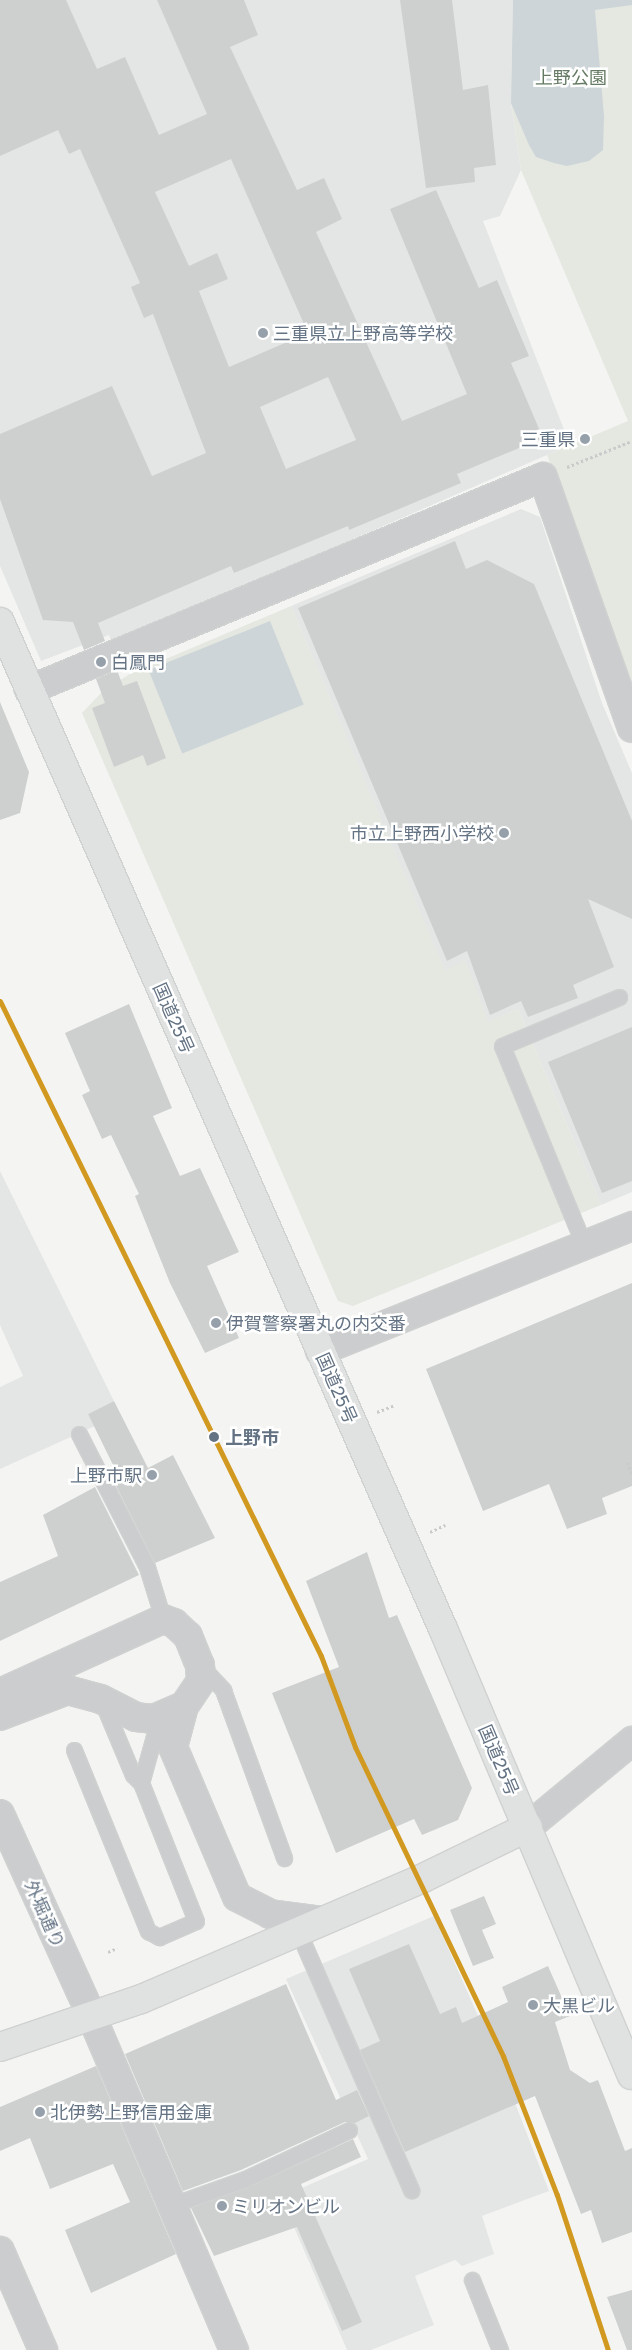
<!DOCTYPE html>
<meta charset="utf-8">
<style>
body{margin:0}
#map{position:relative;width:632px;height:2350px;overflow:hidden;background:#f4f5f3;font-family:"Golos Text","Noto Sans JP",sans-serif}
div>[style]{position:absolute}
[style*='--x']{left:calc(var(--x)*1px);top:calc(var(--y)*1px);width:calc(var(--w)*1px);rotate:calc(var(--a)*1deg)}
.built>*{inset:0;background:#e4e6e5}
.green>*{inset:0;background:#e4e8e1}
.water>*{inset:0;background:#ced5d8;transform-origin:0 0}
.building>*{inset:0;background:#ced0d0}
.path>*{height:3px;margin-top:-1.5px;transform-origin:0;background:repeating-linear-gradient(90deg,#cacacb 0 2.5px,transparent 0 5px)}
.roads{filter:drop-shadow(1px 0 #d0d1d1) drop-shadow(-1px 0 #d0d1d1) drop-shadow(0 1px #d0d1d1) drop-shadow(0 -1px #d0d1d1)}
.service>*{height:15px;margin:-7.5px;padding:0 7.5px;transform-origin:7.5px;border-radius:7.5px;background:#cccdce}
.minor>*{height:28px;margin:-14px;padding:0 14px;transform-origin:14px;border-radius:14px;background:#cccdce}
.tertiary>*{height:28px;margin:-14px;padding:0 14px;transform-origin:14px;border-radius:14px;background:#cccdce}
.primary>*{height:28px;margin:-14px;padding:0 14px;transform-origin:14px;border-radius:14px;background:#e0e1e1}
.trunk>*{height:28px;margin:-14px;padding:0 14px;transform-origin:14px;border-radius:14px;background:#e0e1e1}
.rail-1>*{height:5px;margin:-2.5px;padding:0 2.5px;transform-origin:2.5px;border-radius:2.5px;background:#d29921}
.dots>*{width:14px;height:14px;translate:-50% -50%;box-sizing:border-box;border:2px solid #fff;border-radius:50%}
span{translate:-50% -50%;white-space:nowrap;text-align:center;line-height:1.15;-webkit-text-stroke:5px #fff;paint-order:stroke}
.park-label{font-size:18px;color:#657b63}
.poi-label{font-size:18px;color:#647384}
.left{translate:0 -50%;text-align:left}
.right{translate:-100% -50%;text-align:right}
.street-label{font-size:18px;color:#647384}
.stop-label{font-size:18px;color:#647384;font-weight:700}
</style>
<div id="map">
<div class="built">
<div style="clip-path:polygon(0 0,513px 0,511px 103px,521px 170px,500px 216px,483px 221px,570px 445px,112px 644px,109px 635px,41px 661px,0 566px)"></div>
<div style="clip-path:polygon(521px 509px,540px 517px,602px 703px,632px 773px,632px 1192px,601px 1205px,518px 1009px,488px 1022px,465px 961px,445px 972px,291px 606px)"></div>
<div style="clip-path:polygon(0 1171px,114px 1401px,88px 1414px,95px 1426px,0 1469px,0 1387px,23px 1376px,0 1325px)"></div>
<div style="clip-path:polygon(434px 1916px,505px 2077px,549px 2191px,482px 2216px,494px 2254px,462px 2266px,455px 2260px,415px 2276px,434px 2325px,371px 2350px,347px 2350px,281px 2197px,368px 2159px,286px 1979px)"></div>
</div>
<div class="green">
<div style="clip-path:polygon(513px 0,632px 0,632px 690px,547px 455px,628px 421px,521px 170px,511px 103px)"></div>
<div style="clip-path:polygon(291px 606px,445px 971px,465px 960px,488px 1021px,518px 1009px,601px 1205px,353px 1306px,338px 1301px,82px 713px,101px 693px,128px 675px)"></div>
</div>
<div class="water">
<div style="clip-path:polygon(513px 0,632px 0,632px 5px,595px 10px,604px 116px,603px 150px,589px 161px,567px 166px,554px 163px,536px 157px,529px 145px,511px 103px)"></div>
<div style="left:270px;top:621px;width:90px;height:131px;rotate:68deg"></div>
</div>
<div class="building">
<div style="clip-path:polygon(evenodd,0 0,66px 0,97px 69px,125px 57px,159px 135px,207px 114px,157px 0,244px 0,258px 35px,230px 47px,297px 190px,324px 178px,342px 219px,316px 232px,402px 421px,467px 394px,390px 209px,436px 190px,479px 288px,497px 280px,529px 356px,511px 363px,543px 438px,457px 474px,461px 483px,349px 530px,348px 526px,234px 573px,231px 566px,98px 623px,105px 641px,84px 650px,73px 622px,43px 620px,0 499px,0 434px,112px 386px,152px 476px,206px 453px,153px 314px,144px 318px,131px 287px,140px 283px,80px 149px,69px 154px,58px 130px,0 156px,0 0,231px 159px,308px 333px,229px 367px,199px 291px,228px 279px,217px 253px,189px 266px,155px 192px,231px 159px,0 0,328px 377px,356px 440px,286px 469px,260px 407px,328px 377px)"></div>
<div style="clip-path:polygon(400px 0,452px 0,463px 90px,488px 85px,496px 165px,474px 168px,475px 182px,426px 188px)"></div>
<div style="clip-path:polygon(455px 541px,466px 569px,487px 560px,534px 584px,632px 821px,632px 919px,588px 899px,614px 967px,573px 985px,578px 998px,528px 1017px,521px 1001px,490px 1015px,467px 951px,447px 961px,298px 608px)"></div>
<div style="clip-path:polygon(117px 670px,123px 686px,137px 681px,166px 758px,147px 766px,143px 755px,114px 767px,92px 708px,105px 703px,96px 679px)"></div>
<div style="clip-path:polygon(0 702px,29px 772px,20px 813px,0 820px)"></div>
<div style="clip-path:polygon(129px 1004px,172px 1108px,153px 1116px,180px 1176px,200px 1168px,239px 1252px,207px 1266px,239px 1338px,205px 1353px,170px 1283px,135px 1196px,139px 1194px,111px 1135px,102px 1139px,82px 1095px,90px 1091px,65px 1033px)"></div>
<div style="clip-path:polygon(632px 1027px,632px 1181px,602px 1193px,548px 1062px)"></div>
<div style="clip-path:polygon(632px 1283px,632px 1486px,602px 1498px,607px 1514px,567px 1529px,549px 1484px,483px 1511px,426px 1369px)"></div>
<div style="clip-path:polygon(114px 1401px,148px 1468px,173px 1455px,215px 1538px,155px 1563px,112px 1478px,118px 1475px,88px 1414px)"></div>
<div style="clip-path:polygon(95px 1487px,139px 1575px,0 1641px,0 1582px,58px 1556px,43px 1515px)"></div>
<div style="clip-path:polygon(367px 1552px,389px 1618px,397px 1615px,472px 1788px,458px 1820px,422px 1835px,414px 1819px,336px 1853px,272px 1693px,339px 1667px,306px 1581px)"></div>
<div style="clip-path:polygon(484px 1896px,496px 1924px,482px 1930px,494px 1958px,473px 1966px,450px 1910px)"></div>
<div style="clip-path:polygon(409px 1944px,440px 2014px,456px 2007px,462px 2023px,508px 2002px,502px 1987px,548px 1966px,570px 2016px,555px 2022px,570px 2070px,590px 2083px,598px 2080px,625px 2151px,632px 2148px,632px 2232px,602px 2243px,591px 2210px,581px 2214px,535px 2096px,405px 2152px,360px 2050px,380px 2041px,349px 1969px)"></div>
<div style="clip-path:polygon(286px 1984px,336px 2100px,357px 2090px,369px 2116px,355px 2123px,345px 2122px,241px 2170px,183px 2191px,125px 2054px)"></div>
<div style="clip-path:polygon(96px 2066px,176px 2254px,91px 2293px,65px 2230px,130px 2202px,113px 2164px,50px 2189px,30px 2138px,0 2151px,0 2107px)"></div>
<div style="clip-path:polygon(353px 2139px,361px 2157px,301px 2184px,362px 2322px,342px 2331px,297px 2227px,214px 2256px,191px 2208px,249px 2187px)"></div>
<div style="clip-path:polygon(632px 2290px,632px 2350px,627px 2350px,607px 2297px)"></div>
</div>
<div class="path">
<div style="--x:567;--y:467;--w:70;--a:-21.8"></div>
<div style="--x:377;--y:1412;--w:19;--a:-21"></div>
<div style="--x:627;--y:1462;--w:13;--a:67"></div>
<div style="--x:430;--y:1532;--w:17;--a:-25"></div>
<div style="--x:108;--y:1952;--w:10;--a:-24"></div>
</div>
<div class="roads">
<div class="service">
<div style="--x:584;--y:1245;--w:215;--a:-112.4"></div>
<div style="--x:502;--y:1046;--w:127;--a:-22.7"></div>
<div style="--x:79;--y:1434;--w:149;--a:62.9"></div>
<div style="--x:147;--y:1567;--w:54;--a:72.9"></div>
<div style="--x:201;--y:1666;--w:33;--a:47"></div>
<div style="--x:223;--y:1690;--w:179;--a:70"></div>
<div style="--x:102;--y:1701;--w:80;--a:67.3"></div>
<div style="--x:133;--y:1775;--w:11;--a:45"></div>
<div style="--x:141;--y:1783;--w:67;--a:-74.5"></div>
<div style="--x:74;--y:1750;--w:196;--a:67.8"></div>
<div style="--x:148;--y:1931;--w:13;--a:29"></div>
<div style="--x:159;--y:1937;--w:40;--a:-23.4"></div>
<div style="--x:196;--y:1921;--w:149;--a:-111.7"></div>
<div style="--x:298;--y:1931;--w:283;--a:66.4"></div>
<div style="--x:172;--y:2205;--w:77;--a:-19.6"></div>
<div style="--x:245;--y:2179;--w:115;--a:-25.2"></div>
<div style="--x:472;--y:2280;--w:75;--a:68.2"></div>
</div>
<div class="minor">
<div style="--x:29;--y:690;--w:556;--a:-22.51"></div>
<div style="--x:543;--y:477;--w:266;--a:70.5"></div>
<div style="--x:320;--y:1351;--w:336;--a:-21.8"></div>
<div style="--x:91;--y:2015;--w:364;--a:66.9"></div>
<div style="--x:0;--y:2251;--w:108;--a:66.5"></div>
</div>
<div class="tertiary">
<div style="--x:0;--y:1693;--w:179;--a:-24.4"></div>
<div style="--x:163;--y:1619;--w:12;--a:20"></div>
<div style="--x:174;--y:1623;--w:19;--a:43"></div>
<div style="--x:188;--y:1636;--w:31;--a:68"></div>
<div style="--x:200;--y:1665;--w:16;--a:86"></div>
<div style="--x:201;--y:1681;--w:30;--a:124"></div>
<div style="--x:184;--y:1706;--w:33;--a:157"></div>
<div style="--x:154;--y:1719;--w:18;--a:-174"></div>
<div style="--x:136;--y:1717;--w:39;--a:-153"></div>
<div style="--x:101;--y:1699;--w:34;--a:-165"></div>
<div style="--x:68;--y:1690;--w:73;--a:159.1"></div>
<div style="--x:184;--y:1706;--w:42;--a:105"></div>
<div style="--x:173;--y:1747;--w:163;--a:66.9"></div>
<div style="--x:237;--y:1897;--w:37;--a:27"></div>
<div style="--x:270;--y:1914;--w:52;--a:7.7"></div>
<div style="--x:0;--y:1814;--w:221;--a:65.6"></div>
<div style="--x:528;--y:1827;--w:135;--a:-39.6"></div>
</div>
<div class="primary">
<div style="--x:0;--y:2047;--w:149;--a:-18.8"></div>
<div style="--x:141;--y:1999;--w:305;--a:-23.2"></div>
<div style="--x:421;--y:1879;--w:119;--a:-25.9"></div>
</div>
<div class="trunk">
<div style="--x:0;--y:622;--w:1102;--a:66.25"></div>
<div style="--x:444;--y:1631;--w:482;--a:67.1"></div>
</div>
</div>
<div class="rail-1">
<div style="--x:0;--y:1001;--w:729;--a:63.89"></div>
<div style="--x:321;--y:1656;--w:97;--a:69.5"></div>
<div style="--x:355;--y:1747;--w:343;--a:64.4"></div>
<div style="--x:503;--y:2056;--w:149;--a:68.8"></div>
<div style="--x:557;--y:2195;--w:163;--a:71.8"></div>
</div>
<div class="dots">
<div style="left:263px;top:333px;background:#96a0ab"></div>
<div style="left:585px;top:439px;background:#96a0ab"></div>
<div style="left:101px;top:662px;background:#96a0ab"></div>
<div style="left:504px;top:833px;background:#96a0ab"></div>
<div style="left:216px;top:1323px;background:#96a0ab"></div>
<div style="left:214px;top:1437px;background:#647384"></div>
<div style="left:152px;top:1475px;background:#96a0ab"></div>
<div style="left:533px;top:2005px;background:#96a0ab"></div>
<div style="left:40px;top:2112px;background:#96a0ab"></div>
<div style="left:222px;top:2206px;background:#96a0ab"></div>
</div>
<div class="park-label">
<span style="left:571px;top:77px">上野公園</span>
</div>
<div class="poi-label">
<span class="left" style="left:273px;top:333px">三重県立上野高等学校</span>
<span class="right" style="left:575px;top:439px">三重県</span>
<span class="left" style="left:111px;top:662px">白鳳門</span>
<span class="right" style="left:494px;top:833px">市立上野西小学校</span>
<span class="left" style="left:226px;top:1323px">伊賀警察署丸の内交番</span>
<span class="right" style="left:142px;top:1475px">上野市駅</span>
<span class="left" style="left:543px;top:2005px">大黒ビル</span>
<span class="left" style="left:50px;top:2112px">北伊勢上野信用金庫</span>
<span class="left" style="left:232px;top:2206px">ミリオンビル</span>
</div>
<div class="street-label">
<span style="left:174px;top:1018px;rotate:66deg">国道25号</span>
<span style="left:337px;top:1388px;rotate:66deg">国道25号</span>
<span style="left:499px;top:1760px;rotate:67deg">国道25号</span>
<span style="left:45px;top:1914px;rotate:66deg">外堀通り</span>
</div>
<div class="stop-label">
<span class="left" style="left:225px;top:1437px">上野市</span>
</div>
</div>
